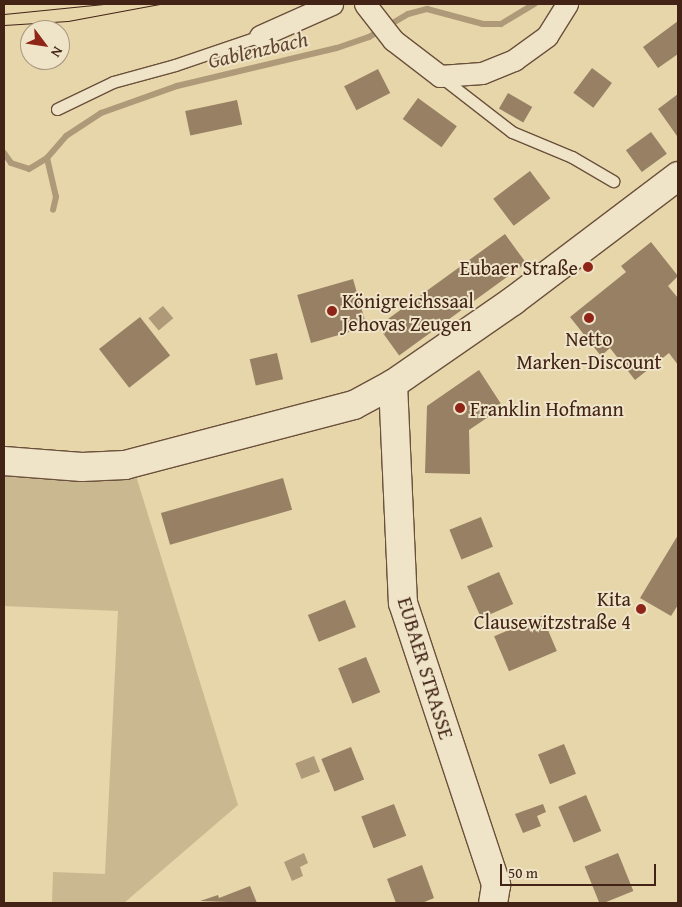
<!DOCTYPE html>
<meta charset="utf-8">
<style>
body{margin:0}
#map{position:relative;width:682px;height:907px;overflow:hidden;background:#e6d6aa;font-family:"Gentium Book Plus",serif}
div>[style]{position:absolute}
[style*='--x']{left:calc(var(--x)*1px);top:calc(var(--y)*1px);width:calc(var(--w)*1px);rotate:calc(var(--a)*1deg)}
.green>*{inset:0;background:#cab891}
.water>*{inset:0;background:#ae9978;transform-origin:0 0}
.stream>*{height:6px;margin:-3px;padding:0 3px;transform-origin:3px;border-radius:3px;background:#ae9978}
.building>*{inset:0;background:#978063;transform-origin:0 0}
.roads{filter:drop-shadow(1px 0 #6b503b) drop-shadow(-1px 0 #6b503b) drop-shadow(0 1px #6b503b) drop-shadow(0 -1px #6b503b)}
.lane>*{height:11px;margin:-5.5px;padding:0 5.5px;transform-origin:5.5px;border-radius:5.5px;background:#efe4c8}
.street>*{height:21px;margin:-10.5px;padding:0 10.5px;transform-origin:10.5px;border-radius:10.5px;background:#efe4c8}
.secondary>*{height:28px;margin:-14px;padding:0 14px;transform-origin:14px;border-radius:14px;background:#efe4c8}
.tram>*{height:1px;margin:-0.5px;padding:0 0.5px;transform-origin:0.5px;border-radius:0.5px;background:#422316}
.dots>*{width:14px;height:14px;translate:-50% -50%;box-sizing:border-box;border:2px solid #efe4c8;border-radius:50%}
span{translate:-50% -50%;white-space:nowrap;text-align:center;line-height:1.15;-webkit-text-stroke:4px #efe4c8;paint-order:stroke}
.poi-label{font-size:20px;color:#422316}
.right{translate:-100% -50%;text-align:right}
.left{translate:0 -50%;text-align:left}
.street-label{font-size:20px;color:#422316}
.water-label{font-size:21px;color:#624633;font-style:italic}
.frame{position:absolute;inset:0;border:5px solid #422316;pointer-events:none}
.north{position:absolute;left:20px;top:20px;width:50px;height:50px;box-sizing:border-box;background:#efe4c8;border:1px solid #aa9781;border-radius:50%;rotate:121deg;font-size:14px;font-weight:700;line-height:20px;text-align:center;color:#422316}
.north::after{content:'';display:block;margin:auto;width:18px;height:22px;background:#8f2418;clip-path:polygon(50% 0,100% 100%,50% 72%,0 100%)}
.scale{position:absolute;left:500px;top:864px;width:156px;height:22px;box-sizing:border-box;border:2px solid #422316;border-top:0;padding-left:6px;font-size:15px;line-height:18px;white-space:nowrap;color:#422316;-webkit-text-stroke:4px #efe4c8;paint-order:stroke}
</style>
<div id="map">
<div class="green">
<div style="clip-path:polygon(4px 464px,136px 476px,238px 805px,124px 903px,52px 903px,53px 872px,105px 874px,118px 611px,4px 606px)"></div>
</div>
<div class="water">
<div style="left:163px;top:306px;width:16px;height:19px;rotate:50deg"></div>
<div style="left:314px;top:756px;width:17px;height:20px;rotate:69deg"></div>
<div style="clip-path:polygon(304px 853px,308px 863px,300px 867px,303px 876px,292px 881px,284px 862px)"></div>
</div>
<div class="stream">
<div style="--x:4;--y:153;--w:12;--a:55"></div>
<div style="--x:11;--y:163;--w:19;--a:18"></div>
<div style="--x:29;--y:169;--w:21;--a:-31"></div>
<div style="--x:47;--y:158;--w:29;--a:-49"></div>
<div style="--x:66;--y:136;--w:42;--a:-33.3"></div>
<div style="--x:101;--y:113;--w:81;--a:-19.6"></div>
<div style="--x:177;--y:86;--w:164;--a:-13.4"></div>
<div style="--x:337;--y:48;--w:34;--a:-19"></div>
<div style="--x:369;--y:37;--w:45;--a:-30.5"></div>
<div style="--x:408;--y:14;--w:20;--a:-15"></div>
<div style="--x:427;--y:9;--w:58;--a:15"></div>
<div style="--x:483;--y:24;--w:18;--a:0"></div>
<div style="--x:501;--y:24;--w:39;--a:-31"></div>
<div style="--x:47;--y:158;--w:40;--a:77"></div>
<div style="--x:56;--y:197;--w:13;--a:103"></div>
</div>
<div class="building">
<div style="clip-path:polygon(678px 21px,678px 54px,658px 68px,643px 47px)"></div>
<div style="left:592px;top:68px;width:25px;height:31px;rotate:37deg"></div>
<div style="left:378px;top:69px;width:27px;height:38px;rotate:63deg"></div>
<div style="left:508px;top:93px;width:28px;height:18px;rotate:30deg"></div>
<div style="clip-path:polygon(678px 94px,678px 136px,677px 136px,658px 109px)"></div>
<div style="left:418px;top:98px;width:48px;height:26px;rotate:36deg"></div>
<div style="left:237px;top:100px;width:25px;height:53px;rotate:78deg"></div>
<div style="left:651px;top:132px;width:27px;height:31px;rotate:54deg"></div>
<div style="left:530px;top:171px;width:34px;height:46px;rotate:53deg"></div>
<div style="left:505px;top:234px;width:36px;height:157px;rotate:54deg"></div>
<div style="clip-path:polygon(651px 242px,678px 276px,668px 286px,678px 298px,678px 365px,669px 353px,635px 380px,610px 348px,601px 356px,570px 317px,626px 272px,621px 266px)"></div>
<div style="left:353px;top:279px;width:50px;height:58px;rotate:74deg"></div>
<div style="left:140px;top:317px;width:49px;height:52px;rotate:52deg"></div>
<div style="left:277px;top:353px;width:27px;height:28px;rotate:77deg"></div>
<div style="clip-path:polygon(479px 370px,503px 407px,469px 430px,470px 474px,425px 473px,427px 406px)"></div>
<div style="left:283px;top:478px;width:33px;height:127px;rotate:74deg"></div>
<div style="left:481px;top:517px;width:32px;height:34px;rotate:68deg"></div>
<div style="clip-path:polygon(678px 535px,678px 605px,671px 616px,640px 598px)"></div>
<div style="left:499px;top:572px;width:35px;height:35px;rotate:66deg"></div>
<div style="left:345px;top:600px;width:29px;height:40px;rotate:68deg"></div>
<div style="left:542px;top:616px;width:38px;height:52px;rotate:67deg"></div>
<div style="left:366px;top:657px;width:38px;height:30px;rotate:68deg"></div>
<div style="left:564px;top:744px;width:32px;height:28px;rotate:68deg"></div>
<div style="left:351px;top:747px;width:35px;height:32px;rotate:68deg"></div>
<div style="left:586px;top:795px;width:39px;height:30px;rotate:67deg"></div>
<div style="left:394px;top:804px;width:34px;height:35px;rotate:69deg"></div>
<div style="clip-path:polygon(543px 804px,546px 812px,537px 816px,541px 826px,523px 833px,515px 814px)"></div>
<div style="left:618px;top:853px;width:41px;height:36px;rotate:68deg"></div>
<div style="clip-path:polygon(422px 865px,434px 898px,422px 903px,396px 903px,387px 879px)"></div>
<div style="clip-path:polygon(250px 886px,257px 903px,200px 901px,218px 895px,219px 898px)"></div>
</div>
<div class="roads">
<div class="lane">
<div style="--x:441;--y:77;--w:90;--a:37.8"></div>
<div style="--x:512;--y:132;--w:65;--a:22.6"></div>
<div style="--x:572;--y:157;--w:48;--a:30.3"></div>
<div style="--x:57;--y:109;--w:62;--a:-25.7"></div>
<div style="--x:113;--y:82;--w:64;--a:-15.3"></div>
<div style="--x:175;--y:65;--w:90;--a:-18.8"></div>
</div>
<div class="street">
<div style="--x:365;--y:4;--w:46;--a:52.1"></div>
<div style="--x:393;--y:40;--w:59;--a:37.5"></div>
<div style="--x:440;--y:76;--w:42;--a:-4.1"></div>
<div style="--x:482;--y:73;--w:35;--a:-22"></div>
<div style="--x:514;--y:60;--w:41;--a:-36"></div>
<div style="--x:547;--y:36;--w:38;--a:-58"></div>
<div style="--x:260;--y:36;--w:79;--a:-24"></div>
</div>
<div class="secondary">
<div style="--x:393;--y:384;--w:219;--a:87.4"></div>
<div style="--x:403;--y:603;--w:297;--a:71.7"></div>
<div style="--x:496;--y:885;--w:18;--a:99"></div>
<div style="--x:4;--y:461;--w:78;--a:4.4"></div>
<div style="--x:82;--y:467;--w:43;--a:-2.7"></div>
<div style="--x:125;--y:465;--w:237;--a:-14.7"></div>
<div style="--x:354;--y:405;--w:44;--a:-28.3"></div>
<div style="--x:393;--y:384;--w:146;--a:-34.7"></div>
<div style="--x:513;--y:301;--w:207;--a:-37.1"></div>
</div>
</div>
<div class="tram">
<div style="--x:4;--y:14;--w:100;--a:-5.7"></div>
<div style="--x:4;--y:25;--w:64;--a:-3.6"></div>
<div style="--x:68;--y:21;--w:93;--a:-10.6"></div>
</div>
<div class="dots">
<div style="left:588px;top:267px;background:#8f2418"></div>
<div style="left:332px;top:311px;background:#8f2418"></div>
<div style="left:589px;top:318px;background:#8f2418"></div>
<div style="left:460px;top:408px;background:#8f2418"></div>
<div style="left:641px;top:609px;background:#8f2418"></div>
</div>
<div class="poi-label">
<span class="right" style="left:578px;top:267px">Eubaer Straße</span>
<span class="left" style="left:342px;top:312px">Königreichssaal<br>Jehovas Zeugen</span>
<span style="left:589px;top:350px">Netto<br>Marken-Discount</span>
<span class="left" style="left:470px;top:408px">Franklin Hofmann</span>
<span class="right" style="left:631px;top:610px">Kita<br>Clausewitzstraße 4</span>
</div>
<div class="street-label">
<span style="left:426px;top:668px;rotate:73deg">EUBAER STRASSE</span>
</div>
<div class="water-label">
<span style="left:258px;top:50px;rotate:-13deg">Gablenzbach</span>
</div>
<div class="frame"></div>
<div class="north">N</div>
<div class="scale">50 m</div>
</div>
